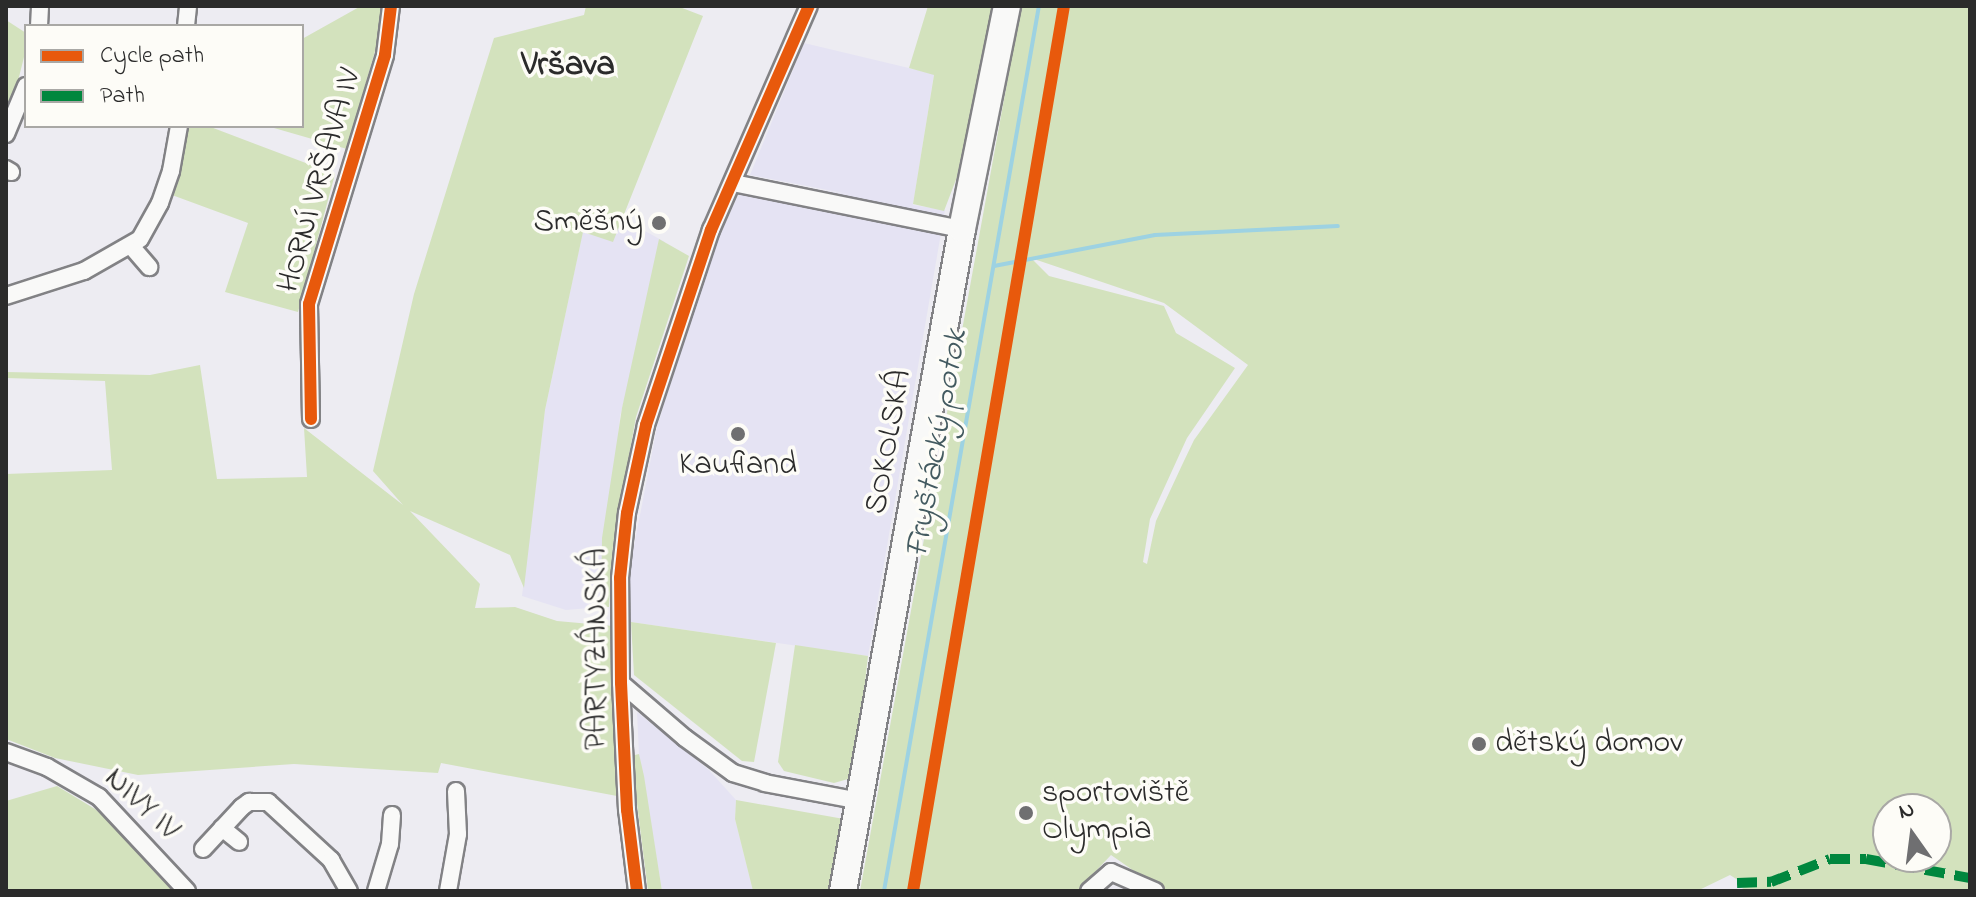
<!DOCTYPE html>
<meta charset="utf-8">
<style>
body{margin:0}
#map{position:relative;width:1976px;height:897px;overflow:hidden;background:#edecf2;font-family:"Indie Flower",sans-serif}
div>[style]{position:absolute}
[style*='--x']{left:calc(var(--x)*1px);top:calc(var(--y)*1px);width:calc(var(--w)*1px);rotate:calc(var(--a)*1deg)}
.built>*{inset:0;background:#e5e3f3}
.green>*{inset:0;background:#d3e2bd}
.stream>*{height:4px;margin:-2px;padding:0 2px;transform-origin:2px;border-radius:2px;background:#9dd2e2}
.roads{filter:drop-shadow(2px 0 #828285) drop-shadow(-2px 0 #828285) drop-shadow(0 2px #828285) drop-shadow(0 -2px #828285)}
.street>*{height:16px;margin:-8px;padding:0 8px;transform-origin:8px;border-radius:8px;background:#f9f9f8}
.primary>*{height:26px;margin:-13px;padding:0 13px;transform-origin:13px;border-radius:13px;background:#f9f9f8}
.quiet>*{height:10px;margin-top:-5px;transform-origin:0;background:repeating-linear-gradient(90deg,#00873e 0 20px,transparent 0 30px)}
.cycleway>*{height:12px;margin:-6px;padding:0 6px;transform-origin:6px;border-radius:6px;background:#e8590c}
.dots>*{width:22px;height:22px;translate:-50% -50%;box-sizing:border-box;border:4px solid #fdfcf7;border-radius:50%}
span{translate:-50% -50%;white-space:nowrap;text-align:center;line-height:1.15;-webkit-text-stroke:7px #fdfcf7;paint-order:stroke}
.street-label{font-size:32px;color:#2b2b2b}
.poi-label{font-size:32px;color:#2b2b2b}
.right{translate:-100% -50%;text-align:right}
.left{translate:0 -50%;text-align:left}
.neighbourhood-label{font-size:34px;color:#2b2b2b;font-weight:700}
.water-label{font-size:34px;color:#435a60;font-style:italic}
.frame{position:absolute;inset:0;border:8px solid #2b2b2b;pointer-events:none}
.legend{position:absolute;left:24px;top:24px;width:280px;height:104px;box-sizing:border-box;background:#fdfcf7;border:2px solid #a9a8a5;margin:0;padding:10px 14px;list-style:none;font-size:24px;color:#2b2b2b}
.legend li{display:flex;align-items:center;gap:16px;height:40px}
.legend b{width:40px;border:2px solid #a9a8a5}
.north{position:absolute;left:1872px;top:793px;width:80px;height:80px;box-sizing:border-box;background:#fdfcf7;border:2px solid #a9a8a5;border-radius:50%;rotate:346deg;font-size:22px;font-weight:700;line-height:32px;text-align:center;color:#2b2b2b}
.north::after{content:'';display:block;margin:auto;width:28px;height:36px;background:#6f6f71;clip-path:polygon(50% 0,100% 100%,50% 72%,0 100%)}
</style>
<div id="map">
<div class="built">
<div style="clip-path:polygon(804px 43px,934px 74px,913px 205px,945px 210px,868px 656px,631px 622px,629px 572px,657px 427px,712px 253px,746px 178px,853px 195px,750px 175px)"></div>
<div style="clip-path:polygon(623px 219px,665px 242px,620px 416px,601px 607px,566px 610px,522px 596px,545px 410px,583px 231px)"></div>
<div style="clip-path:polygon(637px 712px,709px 770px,736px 800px,735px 819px,753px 891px,662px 891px,639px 754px)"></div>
</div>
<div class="green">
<div style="clip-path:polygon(361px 6px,383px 6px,383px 23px,347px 149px,274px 128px,302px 126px,302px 39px)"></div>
<div style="clip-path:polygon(586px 6px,677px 6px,703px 16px,613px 242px,583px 232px,545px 410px,524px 588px,510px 555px,410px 511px,480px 584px,475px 608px,515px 607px,557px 621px,613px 626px,617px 796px,441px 763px,438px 773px,294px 764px,138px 775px,55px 758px,6px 739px,6px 474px,112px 470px,105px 381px,6px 378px,6px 372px,150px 375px,200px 365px,217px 479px,307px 477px,304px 428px,403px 505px,373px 471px,414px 294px,494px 38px,584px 15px)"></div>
<div style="clip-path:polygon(928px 6px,993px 6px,957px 177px,944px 211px,913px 204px,934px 75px,909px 68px)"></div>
<div style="clip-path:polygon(evenodd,1021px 6px,1970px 6px,1970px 891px,1738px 891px,1747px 886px,1730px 875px,1697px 891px,1163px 891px,1111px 855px,1077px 891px,860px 891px,1021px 6px,1031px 258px,1164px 303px,1248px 365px,1194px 440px,1183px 463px,1156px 521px,1147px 564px,1143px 562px,1150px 519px,1187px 438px,1235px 368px,1176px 333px,1164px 306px,1049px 276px,1031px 258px,1021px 6px,1888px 809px,1936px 809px,1936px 857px,1888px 857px,1888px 809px)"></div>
<div style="clip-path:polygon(6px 20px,26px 33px,26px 49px,17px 85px,6px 111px)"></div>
<div style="clip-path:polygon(188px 126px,208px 126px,335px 174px,298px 312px,225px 292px,248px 223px,172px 195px)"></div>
<div style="clip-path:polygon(659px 239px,689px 256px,636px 417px,613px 545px,609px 607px,601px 607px,602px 538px,622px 408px)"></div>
<div style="clip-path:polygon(631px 622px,776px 643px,754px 762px,742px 761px,634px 675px)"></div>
<div style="clip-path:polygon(795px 645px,868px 656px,855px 772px,848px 779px,834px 783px,784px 771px,778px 762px)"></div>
<div style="clip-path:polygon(639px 754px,644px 776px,662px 891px,648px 891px,631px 756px)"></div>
<div style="clip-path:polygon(57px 786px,95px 809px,130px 839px,176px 891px,6px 891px,6px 801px)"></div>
<div style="clip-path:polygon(736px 800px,844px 819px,831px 891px,753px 891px,735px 819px)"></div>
</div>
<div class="stream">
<div style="--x:994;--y:266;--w:164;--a:-10.9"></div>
<div style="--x:1155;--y:235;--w:183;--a:-2.8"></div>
<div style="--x:884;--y:891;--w:898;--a:-80.07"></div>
</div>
<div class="roads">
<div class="street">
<div style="--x:39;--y:26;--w:20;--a:-87"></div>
<div style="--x:186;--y:26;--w:20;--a:-84"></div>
<div style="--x:6;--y:134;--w:52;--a:-67.4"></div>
<div style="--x:6;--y:169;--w:6;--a:31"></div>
<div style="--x:733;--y:183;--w:234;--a:11.4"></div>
<div style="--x:131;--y:246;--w:28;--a:49"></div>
<div style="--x:6;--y:296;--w:82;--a:-17.8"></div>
<div style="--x:84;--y:271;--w:64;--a:-29.7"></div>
<div style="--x:140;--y:239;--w:41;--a:-60.9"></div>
<div style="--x:160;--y:203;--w:34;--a:-71"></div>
<div style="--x:171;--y:171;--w:46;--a:-79.9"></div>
<div style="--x:311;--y:419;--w:115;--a:-91"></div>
<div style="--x:309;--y:304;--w:260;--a:-73"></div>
<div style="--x:385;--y:55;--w:49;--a:-83"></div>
<div style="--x:621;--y:683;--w:84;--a:40.7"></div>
<div style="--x:685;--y:738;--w:59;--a:36.1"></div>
<div style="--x:733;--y:773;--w:34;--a:17"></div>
<div style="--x:765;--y:783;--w:97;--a:10.7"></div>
<div style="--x:6;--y:752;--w:44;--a:20.1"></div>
<div style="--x:47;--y:767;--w:60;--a:30"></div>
<div style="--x:99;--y:797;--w:129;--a:46.9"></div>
<div style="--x:222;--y:828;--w:22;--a:39"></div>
<div style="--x:203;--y:849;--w:57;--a:-47.1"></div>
<div style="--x:242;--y:807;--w:9;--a:-36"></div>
<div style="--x:249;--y:802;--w:19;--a:0"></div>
<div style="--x:268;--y:802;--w:86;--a:42.6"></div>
<div style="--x:331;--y:860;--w:36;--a:60"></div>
<div style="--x:376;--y:891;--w:49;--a:-73.4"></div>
<div style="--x:390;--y:844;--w:29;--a:-86"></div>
<div style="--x:448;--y:891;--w:58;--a:-80"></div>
<div style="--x:458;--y:834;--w:43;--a:-92.7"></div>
<div style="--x:637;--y:891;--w:82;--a:-97"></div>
<div style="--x:627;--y:810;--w:127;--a:-92.7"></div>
<div style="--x:621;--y:683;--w:105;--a:-90.5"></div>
<div style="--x:620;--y:578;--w:65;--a:-83.9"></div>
<div style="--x:627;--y:513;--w:90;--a:-77.8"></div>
<div style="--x:646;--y:425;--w:206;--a:-71.6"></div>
<div style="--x:711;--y:230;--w:244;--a:-66.4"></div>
<div style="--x:1089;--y:891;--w:29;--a:-41"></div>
<div style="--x:1111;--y:872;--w:48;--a:23.4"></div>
</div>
<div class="primary">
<div style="--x:843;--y:891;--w:673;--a:-79.81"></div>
<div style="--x:962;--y:229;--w:227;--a:-78.6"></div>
</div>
</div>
<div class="quiet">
<div style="--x:1737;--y:883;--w:34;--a:-2"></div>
<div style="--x:1771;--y:882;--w:63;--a:-21.3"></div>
<div style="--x:1830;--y:859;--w:36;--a:0"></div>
<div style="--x:1866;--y:859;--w:106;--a:10.4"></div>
</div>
<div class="cycleway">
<div style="--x:311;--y:419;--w:115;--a:-91"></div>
<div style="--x:309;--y:304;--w:260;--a:-73"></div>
<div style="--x:385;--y:55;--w:49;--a:-83"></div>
<div style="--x:637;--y:891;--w:82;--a:-97"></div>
<div style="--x:627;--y:810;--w:127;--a:-92.7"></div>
<div style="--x:621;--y:683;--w:105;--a:-90.5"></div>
<div style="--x:620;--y:578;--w:65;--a:-83.9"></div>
<div style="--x:627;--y:513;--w:90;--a:-77.8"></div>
<div style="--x:646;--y:425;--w:206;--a:-71.6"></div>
<div style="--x:711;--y:230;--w:244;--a:-66.4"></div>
<div style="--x:913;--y:891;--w:898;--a:-80.32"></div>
</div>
<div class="dots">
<div style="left:659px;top:223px;background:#6f6f71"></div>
<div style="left:738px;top:434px;background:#6f6f71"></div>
<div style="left:1479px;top:744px;background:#6f6f71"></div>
<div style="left:1026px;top:813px;background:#6f6f71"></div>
</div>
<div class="street-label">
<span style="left:321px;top:181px;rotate:-74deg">HORNÍ VRŠAVA IV</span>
<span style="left:890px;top:442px;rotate:-80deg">SOKOLSKÁ</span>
<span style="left:598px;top:649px;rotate:-90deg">PARTYZÁNSKÁ</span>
<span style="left:141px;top:805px;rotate:43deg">NIVY IV</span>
</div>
<div class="poi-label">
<span class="right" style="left:643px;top:223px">Směšný</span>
<span style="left:738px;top:466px">Kaufland</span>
<span class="left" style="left:1495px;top:744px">dětský domov</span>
<span class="left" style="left:1042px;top:813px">sportoviště<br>Olympia</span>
</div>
<div class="neighbourhood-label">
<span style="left:568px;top:67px">Vršava</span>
</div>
<div class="water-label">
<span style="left:938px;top:444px;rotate:-80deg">Fryštácký potok</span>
</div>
<div class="frame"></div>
<ul class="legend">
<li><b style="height:10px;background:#e8590c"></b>Cycle path</li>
<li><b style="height:10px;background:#00873e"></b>Path</li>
</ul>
<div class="north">N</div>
</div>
